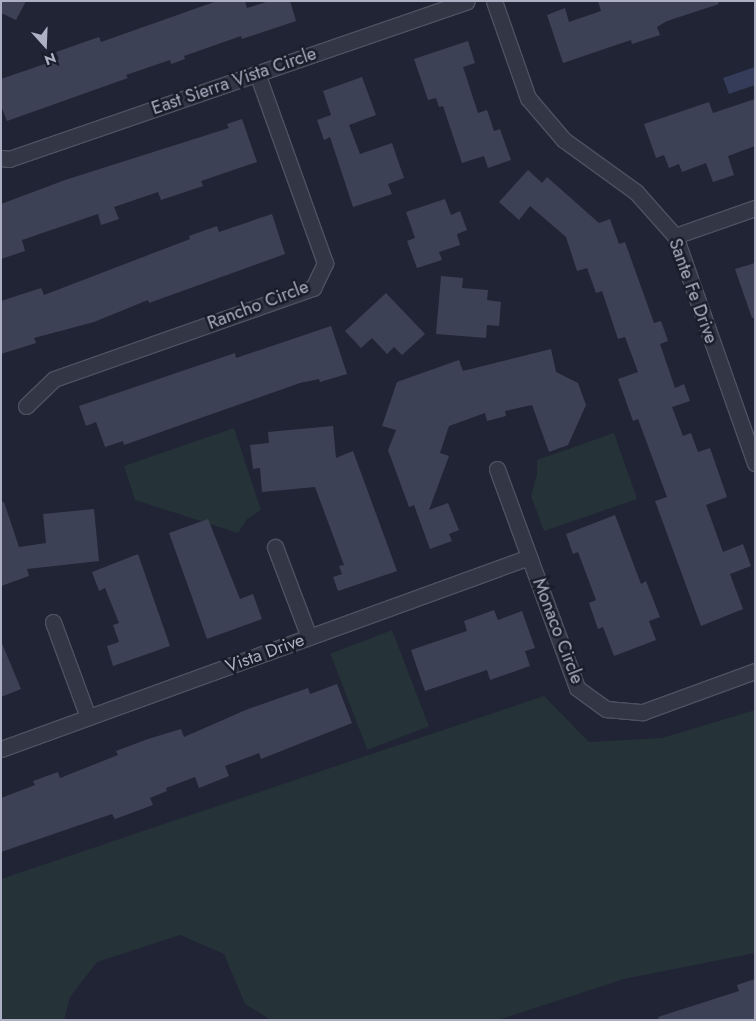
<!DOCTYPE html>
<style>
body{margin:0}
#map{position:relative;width:756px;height:1021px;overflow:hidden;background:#202434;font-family:Jost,sans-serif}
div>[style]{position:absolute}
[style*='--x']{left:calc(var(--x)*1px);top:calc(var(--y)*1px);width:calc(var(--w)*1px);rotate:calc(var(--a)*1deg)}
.green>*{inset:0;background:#253238;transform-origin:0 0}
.water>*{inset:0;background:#343c5a}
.building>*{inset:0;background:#3c4155}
.roads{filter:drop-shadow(1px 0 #4e5160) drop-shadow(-1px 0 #4e5160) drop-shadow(0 1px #4e5160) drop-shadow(0 -1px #4e5160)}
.minor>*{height:15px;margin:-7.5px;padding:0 7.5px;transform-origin:7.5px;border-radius:7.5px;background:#333645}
span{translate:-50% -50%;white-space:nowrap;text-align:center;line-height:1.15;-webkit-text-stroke:5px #191c29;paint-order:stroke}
.street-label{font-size:18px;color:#adb0c2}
.frame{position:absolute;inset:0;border:2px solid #adb0c2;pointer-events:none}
.north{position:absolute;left:20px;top:20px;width:50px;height:50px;-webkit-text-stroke:4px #191c29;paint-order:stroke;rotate:160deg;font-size:14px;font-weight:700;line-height:20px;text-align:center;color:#adb0c2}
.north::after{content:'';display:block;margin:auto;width:18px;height:22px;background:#adb0c2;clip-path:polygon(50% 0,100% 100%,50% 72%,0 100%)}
</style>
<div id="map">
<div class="green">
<div style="clip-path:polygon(234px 428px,261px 510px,247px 519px,238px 533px,135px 500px,124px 466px)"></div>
<div style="clip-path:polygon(614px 433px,637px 499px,544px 531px,531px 496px,537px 474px,537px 460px)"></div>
<div style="left:392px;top:630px;width:103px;height:66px;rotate:69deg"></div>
<div style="clip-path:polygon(544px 696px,589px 742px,662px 738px,755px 710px,755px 953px,624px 979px,498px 1020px,271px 1020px,245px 1004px,224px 954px,180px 935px,97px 962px,70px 997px,64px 1020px,1px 1020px,1px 879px)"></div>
</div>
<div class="water">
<div style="clip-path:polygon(755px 67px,755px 85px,729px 94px,723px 78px)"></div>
</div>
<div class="building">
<div style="clip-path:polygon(1px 1px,26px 1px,16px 20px,1px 13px)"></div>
<div style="clip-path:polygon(217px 1px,245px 1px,247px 8px,269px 1px,290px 1px,296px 21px,242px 39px,241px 36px,184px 56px,185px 59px,171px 64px,170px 60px,126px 75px,128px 78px,7px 121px,1px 106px,1px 79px,59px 59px,56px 52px,99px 37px,101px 42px)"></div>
<div style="clip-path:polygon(598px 1px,718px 1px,719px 4px,667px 21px,657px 27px,660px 35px,632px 44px,631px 40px,563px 63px,547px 15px,565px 8px,569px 22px,601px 11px)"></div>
<div style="clip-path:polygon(468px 41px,475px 63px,463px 67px,478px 113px,487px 110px,494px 131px,500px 129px,511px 160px,488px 168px,484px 156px,462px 163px,443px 106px,439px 107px,436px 98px,428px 100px,414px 59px)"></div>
<div style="clip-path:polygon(362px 77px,376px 115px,349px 125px,360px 154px,392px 143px,404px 178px,388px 184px,392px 194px,353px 207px,330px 137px,324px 140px,317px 120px,331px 115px,323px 91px)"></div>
<div style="clip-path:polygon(755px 99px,755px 146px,728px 156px,734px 175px,713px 182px,706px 163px,682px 172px,679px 164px,669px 168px,664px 155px,656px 158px,644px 124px,709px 102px,713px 113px)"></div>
<div style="clip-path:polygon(242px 119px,257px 162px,201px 181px,203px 186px,161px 200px,158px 192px,114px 207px,119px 219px,101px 225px,98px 214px,22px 240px,25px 251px,1px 259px,1px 204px,65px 180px,229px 128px,227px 124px)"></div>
<div style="clip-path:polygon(528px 170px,542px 183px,547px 177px,599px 223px,610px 219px,619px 244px,625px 242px,654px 323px,661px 321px,668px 341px,660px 344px,675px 388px,684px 384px,690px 401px,672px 407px,683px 436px,691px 433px,698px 452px,710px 448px,727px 497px,706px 505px,723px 552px,743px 544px,751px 566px,730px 574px,743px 609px,701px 626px,655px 501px,667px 497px,638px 419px,633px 421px,618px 379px,638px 372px,625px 337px,618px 339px,602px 291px,596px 293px,587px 268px,577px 271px,566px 237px,530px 206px,519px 220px,499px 202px)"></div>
<div style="clip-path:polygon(445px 199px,451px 215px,460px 211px,467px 230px,457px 234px,460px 245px,439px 252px,442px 260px,417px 268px,407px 241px,415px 238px,406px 212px)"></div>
<div style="clip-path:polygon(272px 214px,285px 254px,149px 303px,148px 300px,94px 322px,34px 338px,36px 343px,1px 354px,1px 301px,41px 288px,44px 295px,190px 239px,189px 236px,217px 226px,219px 232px)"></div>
<div style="clip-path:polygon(755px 263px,755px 318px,752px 318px,735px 269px)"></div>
<div style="clip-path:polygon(441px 276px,463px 278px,462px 288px,488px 290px,487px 300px,501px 302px,499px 326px,487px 325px,486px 338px,436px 334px)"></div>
<div style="clip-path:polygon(386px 293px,425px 334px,402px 355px,394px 347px,387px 354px,372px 338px,361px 348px,345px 331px)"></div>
<div style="clip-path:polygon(331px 326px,347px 374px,320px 382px,319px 379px,300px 383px,124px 445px,123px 441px,105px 447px,96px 422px,86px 426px,79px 406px,235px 353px,236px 358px)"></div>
<div style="clip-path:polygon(551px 349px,556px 372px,578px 383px,586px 405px,568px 445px,549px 452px,532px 405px,505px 411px,506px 416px,487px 421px,485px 413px,449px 426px,440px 453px,449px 456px,429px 510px,448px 503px,459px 530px,449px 534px,452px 541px,430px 549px,414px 505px,409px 507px,388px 450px,396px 430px,382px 426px,397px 382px,459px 360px,463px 371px)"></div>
<div style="clip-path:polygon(333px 426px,336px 458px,353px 451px,397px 571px,338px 591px,333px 577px,342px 574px,339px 566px,344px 565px,315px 487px,262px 492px,260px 468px,253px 469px,250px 445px,269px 443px,268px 432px)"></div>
<div style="clip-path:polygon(1px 502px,4px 502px,19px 547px,46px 543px,43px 514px,94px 509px,99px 561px,27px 569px,29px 576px,1px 586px)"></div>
<div style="clip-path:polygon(615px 515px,641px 584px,646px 581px,660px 617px,649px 621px,656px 640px,614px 656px,603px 627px,598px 629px,589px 603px,596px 600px,578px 552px,573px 554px,566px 534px)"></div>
<div style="clip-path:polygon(208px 519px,240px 599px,253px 594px,262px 619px,207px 639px,169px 533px)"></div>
<div style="clip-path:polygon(138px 554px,170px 646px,113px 666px,107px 646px,119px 642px,113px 625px,119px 623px,105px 588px,99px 591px,92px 572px)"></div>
<div style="clip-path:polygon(494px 610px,498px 620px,522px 611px,535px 648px,525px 651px,530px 666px,490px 680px,487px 670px,425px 691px,411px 650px,467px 631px,464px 621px)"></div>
<div style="clip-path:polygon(1px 641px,21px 689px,1px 697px)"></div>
<div style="clip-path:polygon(337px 684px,352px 723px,261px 759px,259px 753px,225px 766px,229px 776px,199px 788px,195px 777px,166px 788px,167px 791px,150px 798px,153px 805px,115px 819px,112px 814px,1px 852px,1px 798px,35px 785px,33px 781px,58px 772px,60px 778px,118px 755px,116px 751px,148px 739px,181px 729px,184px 737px,248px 709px,308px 688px,310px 694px)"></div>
<div style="clip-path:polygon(755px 979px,755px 1020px,659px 1020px,658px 1017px,739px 991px,737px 985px)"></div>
</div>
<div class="roads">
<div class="minor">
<div style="--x:494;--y:1;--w:103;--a:70.7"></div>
<div style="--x:528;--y:98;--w:55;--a:49.4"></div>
<div style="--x:564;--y:140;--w:89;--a:35.8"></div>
<div style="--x:636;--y:192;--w:59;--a:48.4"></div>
<div style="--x:675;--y:236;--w:241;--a:70.6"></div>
<div style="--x:1;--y:158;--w:8;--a:7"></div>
<div style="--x:9;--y:159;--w:484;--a:-19"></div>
<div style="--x:675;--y:236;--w:85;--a:-19.3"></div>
<div style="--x:26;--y:406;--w:39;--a:-44"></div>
<div style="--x:54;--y:379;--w:275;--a:-19.4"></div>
<div style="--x:313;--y:288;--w:28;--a:-64"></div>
<div style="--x:325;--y:263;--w:202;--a:-109.7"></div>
<div style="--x:497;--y:469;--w:233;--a:69.9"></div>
<div style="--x:577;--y:688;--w:36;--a:36"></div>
<div style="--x:606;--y:709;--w:37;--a:5"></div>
<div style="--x:643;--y:712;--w:119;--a:-20.1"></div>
<div style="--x:275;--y:547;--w:96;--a:69.3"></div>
<div style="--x:53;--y:622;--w:101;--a:69.8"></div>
<div style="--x:1;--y:749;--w:562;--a:-19.98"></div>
</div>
</div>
<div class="street-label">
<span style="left:234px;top:81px;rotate:-19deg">East Sierra Vista Circle</span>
<span style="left:693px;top:291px;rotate:70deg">Sante Fe Drive</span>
<span style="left:258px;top:305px;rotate:-21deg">Rancho Circle</span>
<span style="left:558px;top:631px;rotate:69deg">Monaco Circle</span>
<span style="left:265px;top:653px;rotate:-20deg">Vista Drive</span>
</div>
<div class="frame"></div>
<div class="north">N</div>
</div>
